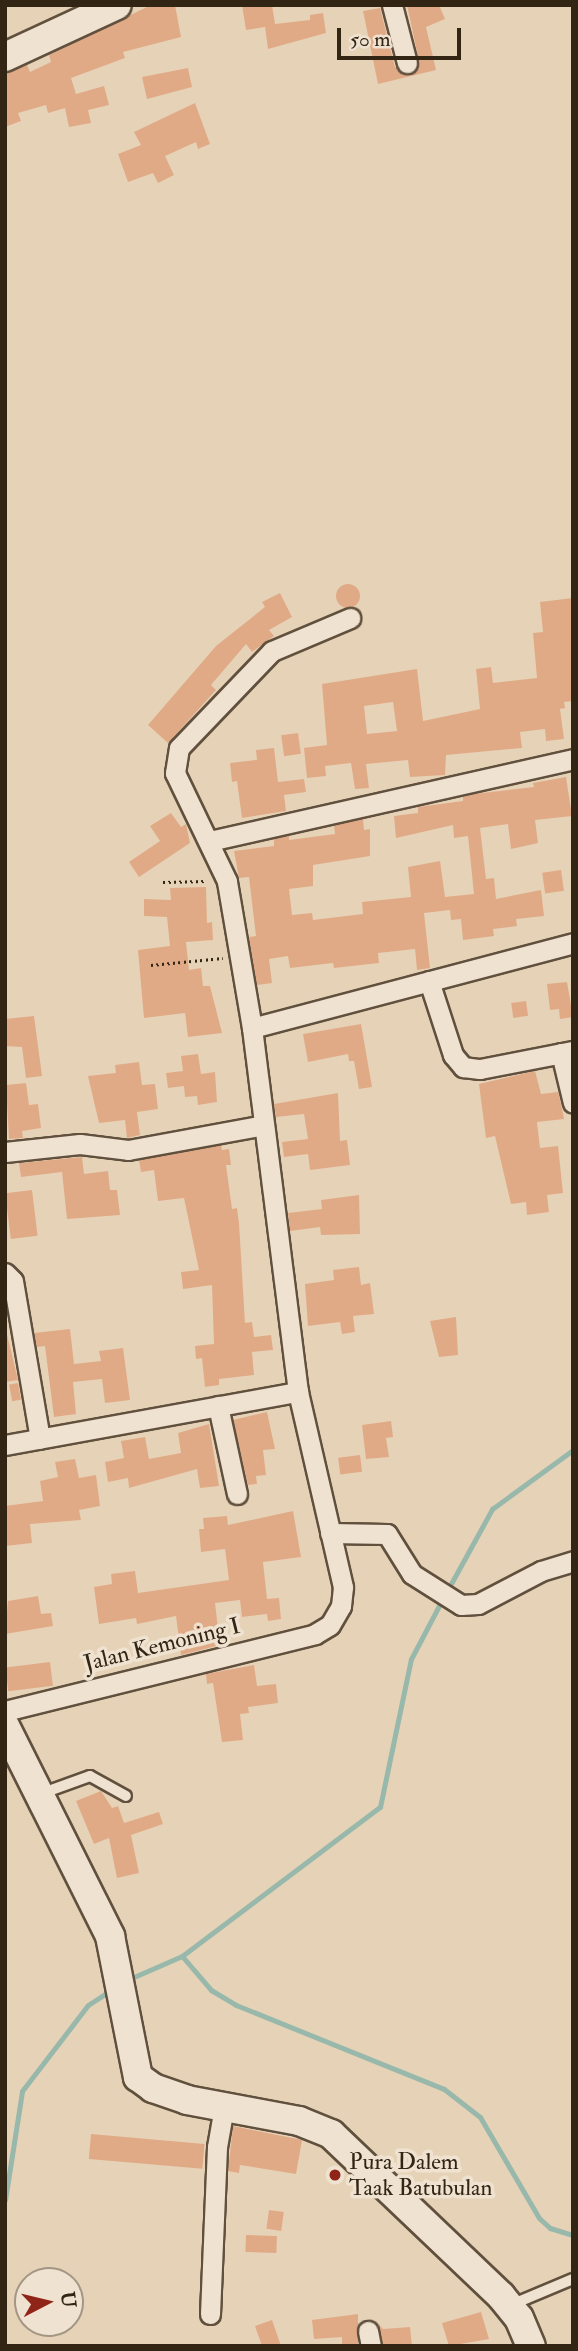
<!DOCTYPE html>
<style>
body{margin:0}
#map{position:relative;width:578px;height:2351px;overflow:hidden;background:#e6d3b7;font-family:"IM FELL Double Pica",serif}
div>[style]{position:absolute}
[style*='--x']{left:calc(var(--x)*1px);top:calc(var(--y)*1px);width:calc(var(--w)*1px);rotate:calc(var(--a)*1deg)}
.stream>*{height:5px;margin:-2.5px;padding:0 2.5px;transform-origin:2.5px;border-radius:2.5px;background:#97b8aa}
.building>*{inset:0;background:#e1aa87;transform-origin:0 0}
.round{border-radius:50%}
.path>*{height:2.5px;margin-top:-1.25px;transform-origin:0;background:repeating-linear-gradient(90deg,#332514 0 2px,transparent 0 5.5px)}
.roads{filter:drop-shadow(2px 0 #60503d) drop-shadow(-2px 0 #60503d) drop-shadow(0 2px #60503d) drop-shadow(0 -2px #60503d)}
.lane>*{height:10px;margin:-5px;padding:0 5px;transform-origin:5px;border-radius:5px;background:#efe2d0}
.street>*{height:19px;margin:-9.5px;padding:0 9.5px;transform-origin:9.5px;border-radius:9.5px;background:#efe2d0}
.secondary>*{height:28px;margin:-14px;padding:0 14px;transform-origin:14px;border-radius:14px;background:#efe2d0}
.dots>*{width:19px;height:19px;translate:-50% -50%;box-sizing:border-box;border:4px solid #efe2d0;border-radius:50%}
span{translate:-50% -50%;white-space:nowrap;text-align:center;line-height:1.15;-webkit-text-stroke:7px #efe2d0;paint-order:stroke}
.street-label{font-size:23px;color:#332514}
.poi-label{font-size:23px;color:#332514}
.left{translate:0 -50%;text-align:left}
.frame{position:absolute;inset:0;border:7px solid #332514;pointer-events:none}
.north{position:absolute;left:14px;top:2267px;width:70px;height:70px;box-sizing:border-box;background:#efe2d0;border:2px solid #a49685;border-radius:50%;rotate:83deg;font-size:19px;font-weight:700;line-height:28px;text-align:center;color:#332514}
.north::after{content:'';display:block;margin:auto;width:24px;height:32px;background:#8f2418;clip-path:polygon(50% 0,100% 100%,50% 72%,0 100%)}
.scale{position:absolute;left:337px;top:28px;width:124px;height:32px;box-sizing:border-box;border:4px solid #332514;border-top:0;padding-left:9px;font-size:21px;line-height:24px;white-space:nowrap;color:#332514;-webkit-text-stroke:5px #efe2d0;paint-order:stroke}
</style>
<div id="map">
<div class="stream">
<div style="--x:447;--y:1591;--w:94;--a:-61.2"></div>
<div style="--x:492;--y:1509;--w:100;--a:-36.1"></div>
<div style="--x:182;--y:1956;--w:45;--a:49.5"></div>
<div style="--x:211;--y:1990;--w:29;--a:31"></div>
<div style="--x:236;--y:2005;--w:224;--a:22"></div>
<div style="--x:444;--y:2089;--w:46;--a:37.9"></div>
<div style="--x:480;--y:2117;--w:117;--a:59.7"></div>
<div style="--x:539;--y:2218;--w:15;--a:42"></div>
<div style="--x:550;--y:2228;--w:24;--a:17"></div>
<div style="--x:127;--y:1980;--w:60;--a:-23.6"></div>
<div style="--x:182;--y:1956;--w:248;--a:-37"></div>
<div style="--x:380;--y:1807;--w:151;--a:-78.2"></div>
<div style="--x:411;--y:1659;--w:67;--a:-62.3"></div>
<div style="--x:5;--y:2200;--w:110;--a:-81.1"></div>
<div style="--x:22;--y:2091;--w:108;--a:-52.5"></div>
<div style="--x:88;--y:2005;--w:30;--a:-33"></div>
</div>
<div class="building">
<div style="clip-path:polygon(151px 5px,175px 5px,181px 37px,123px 52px,125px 58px,71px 78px,76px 94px,104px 86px,109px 105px,88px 110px,91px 123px,69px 127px,65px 108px,48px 113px,46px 105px,18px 113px,21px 121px,5px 127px,5px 73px,27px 65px,30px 72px,51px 62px,49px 55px)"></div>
<div style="clip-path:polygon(242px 5px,272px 5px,275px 24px,310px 20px,310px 15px,323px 13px,326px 33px,268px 49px,265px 27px,246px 30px)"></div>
<div style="clip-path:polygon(407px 5px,439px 5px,445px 19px,426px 27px,436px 70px,378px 84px,363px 11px,380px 8px,395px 67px,409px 75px,419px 61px)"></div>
<div style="clip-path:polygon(188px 68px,192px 87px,147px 99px,142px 77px)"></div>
<div style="clip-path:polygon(195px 103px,210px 144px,198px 149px,196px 142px,165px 156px,174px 175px,158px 183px,153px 173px,128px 182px,118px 154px,141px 145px,134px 132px)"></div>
<div class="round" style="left:336px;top:584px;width:24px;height:24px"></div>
<div style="clip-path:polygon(280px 593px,292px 617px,269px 630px,274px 636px,252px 652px,246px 644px,211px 685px,216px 690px,168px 743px,148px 725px,216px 646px,265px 607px,262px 602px)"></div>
<div style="clip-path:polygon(evenodd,573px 598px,573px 701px,564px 702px,565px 708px,560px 709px,564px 739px,546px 741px,545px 729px,520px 732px,522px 748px,446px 755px,445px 775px,410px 777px,408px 760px,366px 764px,369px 788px,355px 789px,351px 763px,325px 766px,326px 776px,307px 778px,304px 748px,327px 745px,322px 684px,417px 669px,423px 721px,480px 709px,476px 669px,491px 667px,493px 683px,537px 678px,533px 633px,543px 632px,540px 602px,573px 598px,393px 702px,397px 731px,367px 734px,364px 706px,393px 702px)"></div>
<div style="left:298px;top:733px;width:21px;height:17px;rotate:82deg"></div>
<div style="clip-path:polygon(274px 748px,278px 782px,304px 779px,306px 792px,284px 795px,286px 811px,242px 818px,237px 781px,232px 782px,230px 763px,257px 760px,256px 750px)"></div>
<div style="clip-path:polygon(566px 777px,572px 816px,535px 820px,538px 843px,511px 849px,508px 824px,480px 828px,486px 879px,494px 878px,496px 899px,541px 890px,544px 916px,516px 919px,517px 926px,493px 929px,494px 936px,463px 940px,461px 919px,451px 920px,450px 910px,424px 913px,430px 968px,417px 970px,415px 949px,378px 953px,379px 963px,334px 968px,333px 963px,290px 968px,288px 956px,269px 959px,272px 983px,257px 985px,249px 937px,256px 936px,249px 877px,239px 878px,234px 851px,274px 846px,274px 839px,289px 836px,289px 840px,335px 834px,334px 825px,363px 819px,364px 830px,370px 829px,370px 856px,313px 865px,313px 886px,289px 889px,292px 915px,312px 913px,313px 920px,363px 914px,362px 902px,411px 897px,408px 867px,440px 861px,445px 897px,474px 894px,468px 836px,454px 838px,453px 825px,396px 838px,394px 816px,418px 813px,418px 807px,463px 801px,463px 797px,474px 794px,534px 787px,533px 783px)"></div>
<div style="clip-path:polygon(171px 813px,181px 827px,186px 824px,190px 843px,139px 877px,129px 862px,160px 841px,150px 826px)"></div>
<div style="left:561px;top:870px;width:21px;height:19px;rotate:82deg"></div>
<div style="clip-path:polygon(206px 887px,207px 923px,212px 922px,213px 940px,186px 942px,189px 970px,201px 968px,203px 986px,210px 986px,222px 1033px,188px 1037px,185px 1013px,144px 1018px,138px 950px,170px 946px,167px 917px,144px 916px,144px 899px,171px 900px,170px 888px)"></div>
<div style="clip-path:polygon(567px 982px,573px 1017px,560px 1019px,559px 1009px,550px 1010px,547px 984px)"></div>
<div style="left:526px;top:1001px;width:15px;height:15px;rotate:82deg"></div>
<div style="clip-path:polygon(34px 1016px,42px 1076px,26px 1078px,22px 1047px,5px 1046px,5px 1019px)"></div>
<div style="clip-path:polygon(361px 1024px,372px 1087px,359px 1089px,354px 1061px,349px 1061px,348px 1054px,308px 1062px,303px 1034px)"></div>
<div style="clip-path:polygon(198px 1054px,201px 1074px,215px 1072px,217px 1102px,198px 1105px,197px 1096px,185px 1097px,184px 1086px,168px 1088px,166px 1073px,183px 1071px,181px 1056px)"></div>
<div style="clip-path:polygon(139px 1062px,142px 1085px,155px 1084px,158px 1109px,137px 1112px,140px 1135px,127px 1138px,125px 1120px,99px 1123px,88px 1076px,116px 1073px,115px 1065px)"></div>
<div style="clip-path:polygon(535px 1071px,541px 1094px,558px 1092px,562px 1108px,564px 1119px,537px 1122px,540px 1148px,558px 1146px,563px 1193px,547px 1195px,549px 1212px,527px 1215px,526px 1202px,511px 1204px,495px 1136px,486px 1138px,479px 1084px)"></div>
<div style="clip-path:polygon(26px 1083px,29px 1105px,38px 1104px,41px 1128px,22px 1131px,23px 1138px,9px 1139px,6px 1085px)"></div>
<div style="clip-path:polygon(338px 1093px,340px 1141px,347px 1140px,350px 1165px,310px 1170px,308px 1154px,284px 1157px,282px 1142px,308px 1139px,304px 1114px,276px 1117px,274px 1104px)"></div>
<div style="clip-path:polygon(221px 1145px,222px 1150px,229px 1149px,231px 1165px,226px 1165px,232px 1209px,237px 1208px,239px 1223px,245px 1323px,252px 1322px,254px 1337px,271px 1335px,273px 1350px,252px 1352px,254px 1375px,219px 1379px,219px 1385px,205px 1387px,202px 1358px,196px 1359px,195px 1346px,214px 1344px,212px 1285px,183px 1289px,181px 1272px,199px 1270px,184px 1198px,158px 1201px,154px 1170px,141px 1172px,139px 1160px)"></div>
<div style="clip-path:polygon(82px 1157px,84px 1174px,108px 1171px,110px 1190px,117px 1190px,120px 1215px,67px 1219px,62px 1172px,21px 1177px,19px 1163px)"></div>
<div style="left:32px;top:1190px;width:46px;height:27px;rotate:83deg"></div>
<div style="clip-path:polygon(359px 1195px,360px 1234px,321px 1235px,320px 1227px,290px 1231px,288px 1213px,322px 1209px,321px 1200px)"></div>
<div style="clip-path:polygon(359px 1267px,361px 1285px,370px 1283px,374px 1314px,353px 1316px,355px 1332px,342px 1334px,340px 1322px,308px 1326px,305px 1284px,334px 1280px,333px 1270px)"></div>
<div style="clip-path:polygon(456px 1317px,458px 1355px,439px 1357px,430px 1321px)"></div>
<div style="clip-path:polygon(5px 1326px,18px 1380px,5px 1382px)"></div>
<div style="clip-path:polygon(70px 1329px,74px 1364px,101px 1361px,99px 1351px,123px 1348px,130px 1400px,105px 1403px,102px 1379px,73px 1382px,76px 1414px,54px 1417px,45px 1346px,37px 1347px,34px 1333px)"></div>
<div style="left:18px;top:1383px;width:17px;height:9px;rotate:80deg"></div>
<div style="clip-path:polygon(267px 1412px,275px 1449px,263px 1450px,266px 1475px,256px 1476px,257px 1484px,248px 1485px,233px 1420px)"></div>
<div style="clip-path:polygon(391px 1421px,393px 1437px,386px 1438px,389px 1457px,366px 1459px,362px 1425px)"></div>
<div style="clip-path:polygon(209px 1424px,219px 1486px,200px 1488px,197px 1469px,129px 1488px,128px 1478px,108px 1482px,105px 1462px,124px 1458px,121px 1441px,145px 1437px,149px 1459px,181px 1453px,178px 1433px)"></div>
<div style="left:360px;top:1455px;width:17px;height:22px;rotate:83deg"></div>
<div style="clip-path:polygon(75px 1459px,79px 1478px,96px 1475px,100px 1506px,79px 1510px,81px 1520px,30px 1524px,32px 1543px,5px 1546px,5px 1506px,43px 1501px,40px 1481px,58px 1477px,55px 1462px)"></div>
<div style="clip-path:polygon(293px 1511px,301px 1557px,263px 1562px,267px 1599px,279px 1598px,281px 1619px,268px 1621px,267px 1614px,242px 1617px,240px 1600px,215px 1603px,220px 1645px,181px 1655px,176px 1616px,137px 1624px,136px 1618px,99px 1624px,94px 1587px,112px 1584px,111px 1574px,135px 1571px,138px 1593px,229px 1580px,225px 1549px,201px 1552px,199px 1529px,204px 1529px,203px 1518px,227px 1516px,228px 1525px)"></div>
<div style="clip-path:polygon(38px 1596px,41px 1614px,51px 1613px,53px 1626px,5px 1634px,8px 1601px)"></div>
<div style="left:50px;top:1662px;width:24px;height:45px;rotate:83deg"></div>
<div style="clip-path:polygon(254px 1665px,257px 1686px,276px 1684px,278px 1703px,248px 1707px,249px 1713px,240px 1714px,243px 1740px,222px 1742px,213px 1683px,207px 1684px,206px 1674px)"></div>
<div style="clip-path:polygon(101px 1791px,112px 1808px,118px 1806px,124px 1823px,159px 1812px,163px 1824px,131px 1835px,139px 1873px,117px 1878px,109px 1838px,94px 1844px,76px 1801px)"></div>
<div style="clip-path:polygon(233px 2126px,302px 2140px,296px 2174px,240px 2165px,239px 2173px,228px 2171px)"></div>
<div style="left:91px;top:2134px;width:114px;height:25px;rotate:5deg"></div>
<div style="left:269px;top:2210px;width:15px;height:19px;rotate:8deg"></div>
<div style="left:246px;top:2235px;width:31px;height:17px;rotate:2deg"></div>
<div style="clip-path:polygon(481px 2312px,489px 2339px,449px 2346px,442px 2323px)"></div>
<div style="clip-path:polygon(358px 2314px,358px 2346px,342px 2346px,342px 2337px,314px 2339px,312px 2320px)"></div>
<div style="clip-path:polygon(272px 2320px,281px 2346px,262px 2346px,255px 2326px)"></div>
<div style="clip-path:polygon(378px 2324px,383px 2329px,410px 2327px,412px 2346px,383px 2346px)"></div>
</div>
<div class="path">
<div style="--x:163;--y:882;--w:44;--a:-1.3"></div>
<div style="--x:151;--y:965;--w:72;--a:-5.6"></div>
</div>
<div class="roads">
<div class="lane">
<div style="--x:43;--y:1793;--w:50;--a:-19.9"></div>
<div style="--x:90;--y:1776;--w:41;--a:29.1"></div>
<div style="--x:511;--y:2305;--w:67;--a:-22.8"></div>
</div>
<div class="street">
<div style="--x:392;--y:5;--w:60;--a:75.5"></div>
<div style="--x:210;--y:841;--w:372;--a:-12.7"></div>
<div style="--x:429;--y:981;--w:78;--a:72"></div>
<div style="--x:453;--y:1055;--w:16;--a:50"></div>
<div style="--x:463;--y:1067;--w:17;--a:7"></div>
<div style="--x:480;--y:1069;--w:95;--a:-11"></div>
<div style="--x:252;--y:1028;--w:332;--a:-14.8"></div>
<div style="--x:561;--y:1053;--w:51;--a:76.5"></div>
<div style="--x:5;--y:1152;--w:75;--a:-6.1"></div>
<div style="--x:80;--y:1144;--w:48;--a:7.1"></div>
<div style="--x:128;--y:1150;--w:138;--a:-10.4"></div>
<div style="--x:5;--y:1273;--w:11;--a:45"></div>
<div style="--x:13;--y:1281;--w:160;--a:80.3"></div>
<div style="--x:218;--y:1406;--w:90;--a:77.8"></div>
<div style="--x:5;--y:1445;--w:298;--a:-10.3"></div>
<div style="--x:330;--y:1533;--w:57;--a:1"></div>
<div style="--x:387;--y:1534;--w:47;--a:58"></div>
<div style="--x:412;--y:1574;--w:58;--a:32.3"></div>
<div style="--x:461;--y:1605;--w:17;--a:-3"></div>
<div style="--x:478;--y:1604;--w:71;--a:-27.6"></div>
<div style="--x:541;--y:1571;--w:34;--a:-17"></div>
<div style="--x:5;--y:1711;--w:319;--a:-13.9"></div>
<div style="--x:315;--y:1634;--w:17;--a:-31"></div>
<div style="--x:330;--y:1625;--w:22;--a:-60"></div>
<div style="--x:341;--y:1606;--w:19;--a:-84"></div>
<div style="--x:343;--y:1587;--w:200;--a:-103"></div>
<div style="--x:298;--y:1392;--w:367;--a:-97.2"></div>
<div style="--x:252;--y:1028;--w:149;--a:-99.7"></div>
<div style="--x:227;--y:881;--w:120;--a:-115.7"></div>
<div style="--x:175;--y:773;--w:25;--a:-81"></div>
<div style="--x:179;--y:748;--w:134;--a:-46.2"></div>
<div style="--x:272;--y:651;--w:85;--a:-22.9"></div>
<div style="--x:210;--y:2314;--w:167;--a:-87.6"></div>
<div style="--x:217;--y:2147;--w:41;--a:-80.1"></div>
<div style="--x:368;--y:2331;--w:15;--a:79"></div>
</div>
<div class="secondary">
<div style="--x:5;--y:57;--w:123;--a:-24.9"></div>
<div style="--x:5;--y:1726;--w:235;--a:63.4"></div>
<div style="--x:110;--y:1936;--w:144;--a:78.8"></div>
<div style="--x:138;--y:2077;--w:19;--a:36"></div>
<div style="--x:153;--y:2088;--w:36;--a:19"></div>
<div style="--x:187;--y:2100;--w:114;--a:10.6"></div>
<div style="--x:299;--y:2121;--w:35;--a:22"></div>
<div style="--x:331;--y:2134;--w:235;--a:43.6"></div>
<div style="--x:501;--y:2296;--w:28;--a:51"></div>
<div style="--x:519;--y:2318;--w:30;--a:67"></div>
</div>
</div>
<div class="dots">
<div style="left:335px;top:2175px;background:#8f2418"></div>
</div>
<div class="street-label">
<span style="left:162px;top:1645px;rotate:-14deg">Jalan Kemoning I</span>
</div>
<div class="poi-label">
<span class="left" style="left:349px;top:2175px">Pura Dalem<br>Taak Batubulan</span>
</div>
<div class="frame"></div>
<div class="north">U</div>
<div class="scale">50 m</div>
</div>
